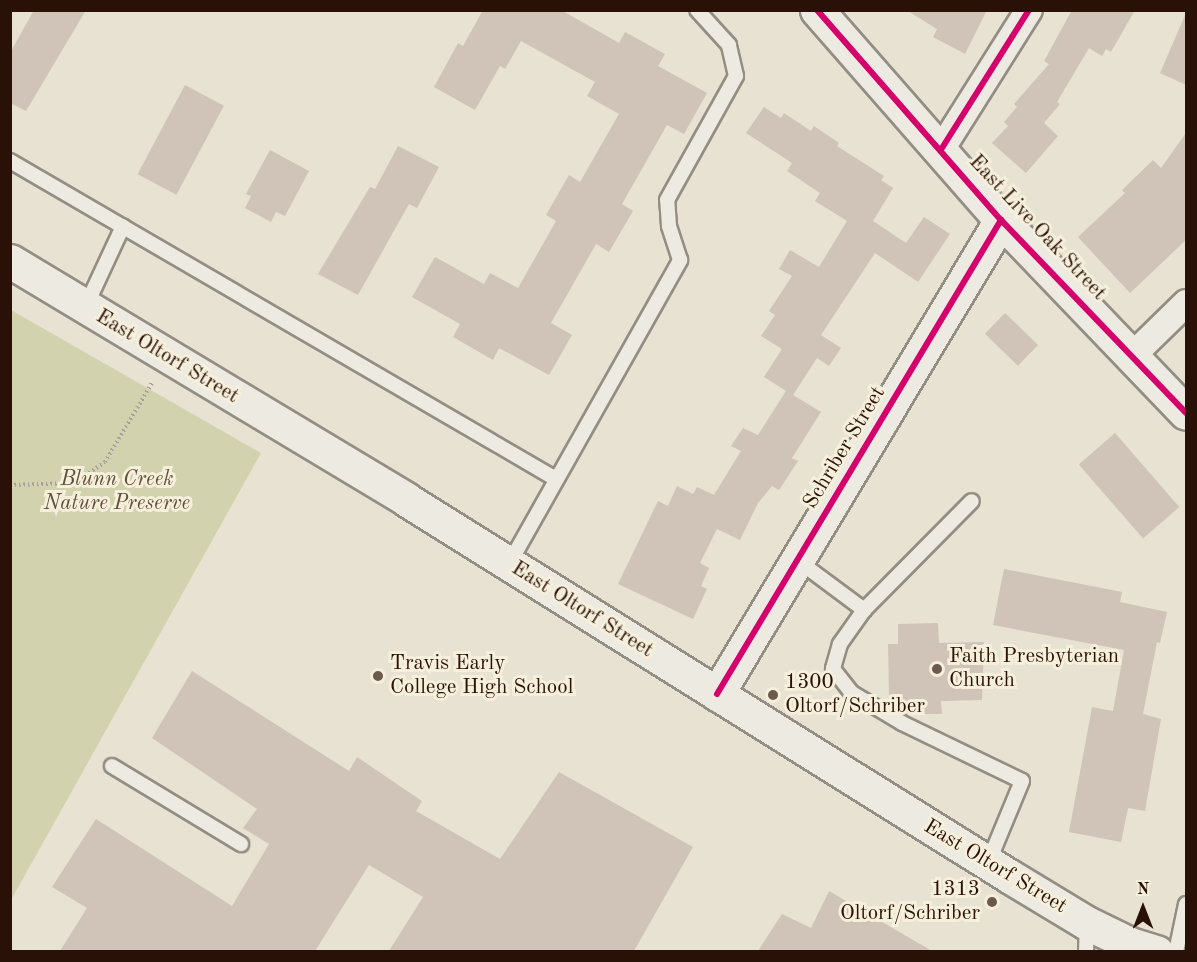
<!DOCTYPE html>
<style>
body{margin:0}
#map{position:relative;width:1197px;height:962px;overflow:hidden;background:#e7e2d1;font-family:"Old Standard TT",serif}
div>[style]{position:absolute}
[style*='--x']{left:calc(var(--x)*1px);top:calc(var(--y)*1px);width:calc(var(--w)*1px);rotate:calc(var(--a)*1deg)}
.green>*{inset:0;background:#d2d2ae}
.building>*{inset:0;background:#d0c3b8;transform-origin:0 0}
.path>*{height:4px;margin-top:-2px;transform-origin:0;background:repeating-linear-gradient(90deg,#a6a19a 0 1.5px,transparent 0 4.5px)}
.roads{filter:drop-shadow(2px 0 #948d83) drop-shadow(-2px 0 #948d83) drop-shadow(0 2px #948d83) drop-shadow(0 -2px #948d83)}
.lane>*{height:14px;margin:-7px;padding:0 7px;transform-origin:7px;border-radius:7px;background:#eceae1}
.street>*{height:26px;margin:-13px;padding:0 13px;transform-origin:13px;border-radius:13px;background:#eceae1}
.secondary>*{height:33px;margin:-16.5px;padding:0 16.5px;transform-origin:16.5px;border-radius:16.5px;background:#eceae1}
.cycleway>*{height:6px;margin:-3px;padding:0 3px;transform-origin:3px;border-radius:3px;background:#d6006c}
.dots>*{width:16px;height:16px;translate:-50% -50%;box-sizing:border-box;border:3px solid #f6efdb;border-radius:50%}
span{translate:-50% -50%;white-space:nowrap;text-align:center;line-height:1.15;-webkit-text-stroke:6px #f6efdb;paint-order:stroke}
.street-label{font-size:21px;color:#2a1107}
.park-label{font-size:21px;color:#5e5038;font-style:italic}
.poi-label{font-size:21px;color:#2a1107}
.left{translate:0 -50%;text-align:left}
.right{translate:-100% -50%;text-align:right}
.frame{position:absolute;inset:0;border:12px solid #2a1107;pointer-events:none}
.north{position:absolute;left:1113px;top:878px;width:60px;height:60px;-webkit-text-stroke:4px #f6efdb;paint-order:stroke;rotate:0deg;font-size:16px;font-weight:700;line-height:24px;text-align:center;color:#2a1107}
.north::after{content:'';display:block;margin:auto;width:21px;height:27px;background:#2a1107;clip-path:polygon(50% 0,100% 100%,50% 72%,0 100%)}
</style>
<div id="map">
<div class="green">
<div style="clip-path:polygon(11px 310px,261px 453px,11px 900px)"></div>
</div>
<div class="building">
<div style="clip-path:polygon(34px 10px,86px 10px,26px 111px,10px 103px,10px 53px)"></div>
<div style="clip-path:polygon(483px 10px,561px 10px,619px 43px,625px 32px,665px 54px,658px 66px,707px 93px,684px 134px,667px 125px,622px 204px,633px 211px,609px 252px,596px 244px,551px 323px,572px 335px,549px 375px,499px 348px,493px 360px,453px 337px,460px 324px,412px 297px,435px 257px,484px 284px,490px 273px,518px 288px,556px 221px,546px 215px,569px 175px,580px 182px,619px 114px,587px 96px,595px 82px,521px 41px,505px 69px,500px 66px,475px 110px,434px 87px,458px 43px,463px 46px)"></div>
<div style="clip-path:polygon(906px 10px,987px 10px,965px 54px,933px 37px,937px 29px)"></div>
<div style="clip-path:polygon(1072px 10px,1135px 10px,1111px 52px,1106px 49px,1102px 56px,1089px 48px,1057px 102px,1060px 104px,1044px 123px,1058px 136px,1026px 173px,992px 143px,1008px 126px,1004px 122px,1017px 107px,1014px 104px,1049px 64px,1044px 61px)"></div>
<div style="clip-path:polygon(1186px 13px,1186px 85px,1160px 73px)"></div>
<div style="left:185px;top:85px;width:44px;height:101px;rotate:28deg"></div>
<div style="clip-path:polygon(764px 107px,781px 118px,784px 113px,811px 131px,814px 126px,839px 143px,837px 146px,884px 176px,881px 180px,893px 188px,873px 221px,906px 243px,924px 217px,950px 234px,918px 282px,875px 253px,821px 335px,841px 348px,829px 366px,817px 358px,793px 395px,821px 412px,792px 458px,798px 461px,779px 490px,772px 486px,758px 503px,740px 540px,717px 529px,700px 563px,709px 568px,701px 586px,707px 589px,693px 619px,618px 584px,658px 501px,668px 506px,677px 486px,693px 494px,697px 487px,714px 495px,741px 451px,731px 446px,743px 428px,758px 435px,786px 391px,764px 377px,782px 349px,761px 336px,775px 315px,769px 311px,792px 276px,779px 269px,790px 250px,819px 267px,847px 221px,815px 201px,820px 193px,787px 171px,792px 163px,746px 133px)"></div>
<div style="clip-path:polygon(1186px 133px,1186px 240px,1130px 293px,1078px 237px,1125px 193px,1122px 190px,1153px 160px,1161px 168px)"></div>
<div style="clip-path:polygon(398px 146px,439px 167px,417px 208px,409px 204px,358px 295px,318px 274px,370px 187px,375px 189px)"></div>
<div style="clip-path:polygon(270px 150px,309px 171px,285px 216px,276px 212px,271px 222px,245px 208px,251px 196px,246px 194px)"></div>
<div style="left:1005px;top:313px;width:46px;height:29px;rotate:44deg"></div>
<div style="left:1115px;top:433px;width:98px;height:48px;rotate:49deg"></div>
<div style="clip-path:polygon(1004px 569px,1122px 592px,1120px 602px,1167px 612px,1160px 643px,1157px 642px,1143px 714px,1161px 719px,1145px 811px,1128px 808px,1121px 842px,1069px 832px,1092px 707px,1113px 711px,1124px 650px,993px 625px)"></div>
<div style="clip-path:polygon(938px 623px,939px 643px,984px 642px,982px 700px,941px 701px,942px 714px,905px 714px,901px 712px,901px 695px,889px 695px,888px 644px,898px 644px,898px 624px)"></div>
<div style="clip-path:polygon(192px 671px,349px 771px,357px 757px,422px 801px,416px 811px,500px 859px,559px 772px,693px 847px,634px 951px,389px 951px,423px 897px,369px 865px,315px 951px,60px 951px,87px 908px,52px 887px,96px 819px,232px 906px,269px 844px,243px 828px,257px 809px,152px 738px)"></div>
<div style="clip-path:polygon(829px 891px,932px 951px,758px 951px,782px 914px,811px 928px)"></div>
</div>
<div class="path">
<div style="--x:10;--y:485;--w:64;--a:-1.8"></div>
<div style="--x:74;--y:483;--w:37;--a:-34"></div>
<div style="--x:105;--y:462;--w:92;--a:-59.3"></div>
</div>
<div class="roads">
<div class="lane">
<div style="--x:10;--y:161;--w:632;--a:30.22"></div>
<div style="--x:85;--y:308;--w:90;--a:-65.1"></div>
<div style="--x:797;--y:560;--w:84;--a:36.7"></div>
<div style="--x:864;--y:610;--w:42;--a:125.2"></div>
<div style="--x:840;--y:644;--w:26;--a:106"></div>
<div style="--x:833;--y:669;--w:31;--a:52"></div>
<div style="--x:852;--y:693;--w:58;--a:31"></div>
<div style="--x:902;--y:723;--w:133;--a:25.8"></div>
<div style="--x:1022;--y:781;--w:89;--a:112.5"></div>
<div style="--x:509;--y:564;--w:349;--a:-60.6"></div>
<div style="--x:680;--y:260;--w:36;--a:-108"></div>
<div style="--x:669;--y:226;--w:26;--a:-94"></div>
<div style="--x:667;--y:200;--w:142;--a:-60.9"></div>
<div style="--x:736;--y:76;--w:32;--a:-103"></div>
<div style="--x:729;--y:45;--w:47;--a:-132.4"></div>
<div style="--x:864;--y:610;--w:153;--a:-45.3"></div>
<div style="--x:112;--y:766;--w:151;--a:31.2"></div>
<div style="--x:1086;--y:952;--w:27;--a:-88"></div>
<div style="--x:1176;--y:952;--w:49;--a:-78.2"></div>
</div>
<div class="street">
<div style="--x:942;--y:148;--w:163;--a:-57.8"></div>
<div style="--x:1134;--y:354;--w:73;--a:-44.4"></div>
</div>
<div class="secondary">
<div style="--x:817;--y:10;--w:279;--a:48.8"></div>
<div style="--x:1001;--y:220;--w:267;--a:46.2"></div>
<div style="--x:10;--y:261;--w:463;--a:31"></div>
<div style="--x:407;--y:500;--w:710;--a:31.99"></div>
<div style="--x:1009;--y:876;--w:91;--a:31.1"></div>
<div style="--x:1087;--y:923;--w:48;--a:26"></div>
<div style="--x:1130;--y:944;--w:28;--a:17"></div>
<div style="--x:717;--y:694;--w:553;--a:-59.07"></div>
</div>
</div>
<div class="cycleway">
<div style="--x:817;--y:10;--w:279;--a:48.8"></div>
<div style="--x:1001;--y:220;--w:267;--a:46.2"></div>
<div style="--x:942;--y:148;--w:163;--a:-57.8"></div>
<div style="--x:717;--y:694;--w:553;--a:-59.07"></div>
</div>
<div class="dots">
<div style="left:937px;top:669px;background:#6c5a4e"></div>
<div style="left:378px;top:676px;background:#6c5a4e"></div>
<div style="left:773px;top:695px;background:#6c5a4e"></div>
<div style="left:992px;top:902px;background:#6c5a4e"></div>
</div>
<div class="street-label">
<span style="left:1037px;top:228px;rotate:47deg">East Live Oak Street</span>
<span style="left:167px;top:357px;rotate:31deg">East Oltorf Street</span>
<span style="left:845px;top:448px;rotate:-59deg">Schriber Street</span>
<span style="left:582px;top:610px;rotate:32deg">East Oltorf Street</span>
<span style="left:995px;top:867px;rotate:31deg">East Oltorf Street</span>
</div>
<div class="park-label">
<span style="left:117px;top:492px">Blunn Creek<br>Nature Preserve</span>
</div>
<div class="poi-label">
<span class="left" style="left:949px;top:669px">Faith Presbyterian<br>Church</span>
<span class="left" style="left:390px;top:676px">Travis Early<br>College High School</span>
<span class="left" style="left:785px;top:695px">1300<br>Oltorf/Schriber</span>
<span class="right" style="left:980px;top:902px">1313<br>Oltorf/Schriber</span>
</div>
<div class="frame"></div>
<div class="north">N</div>
</div>
